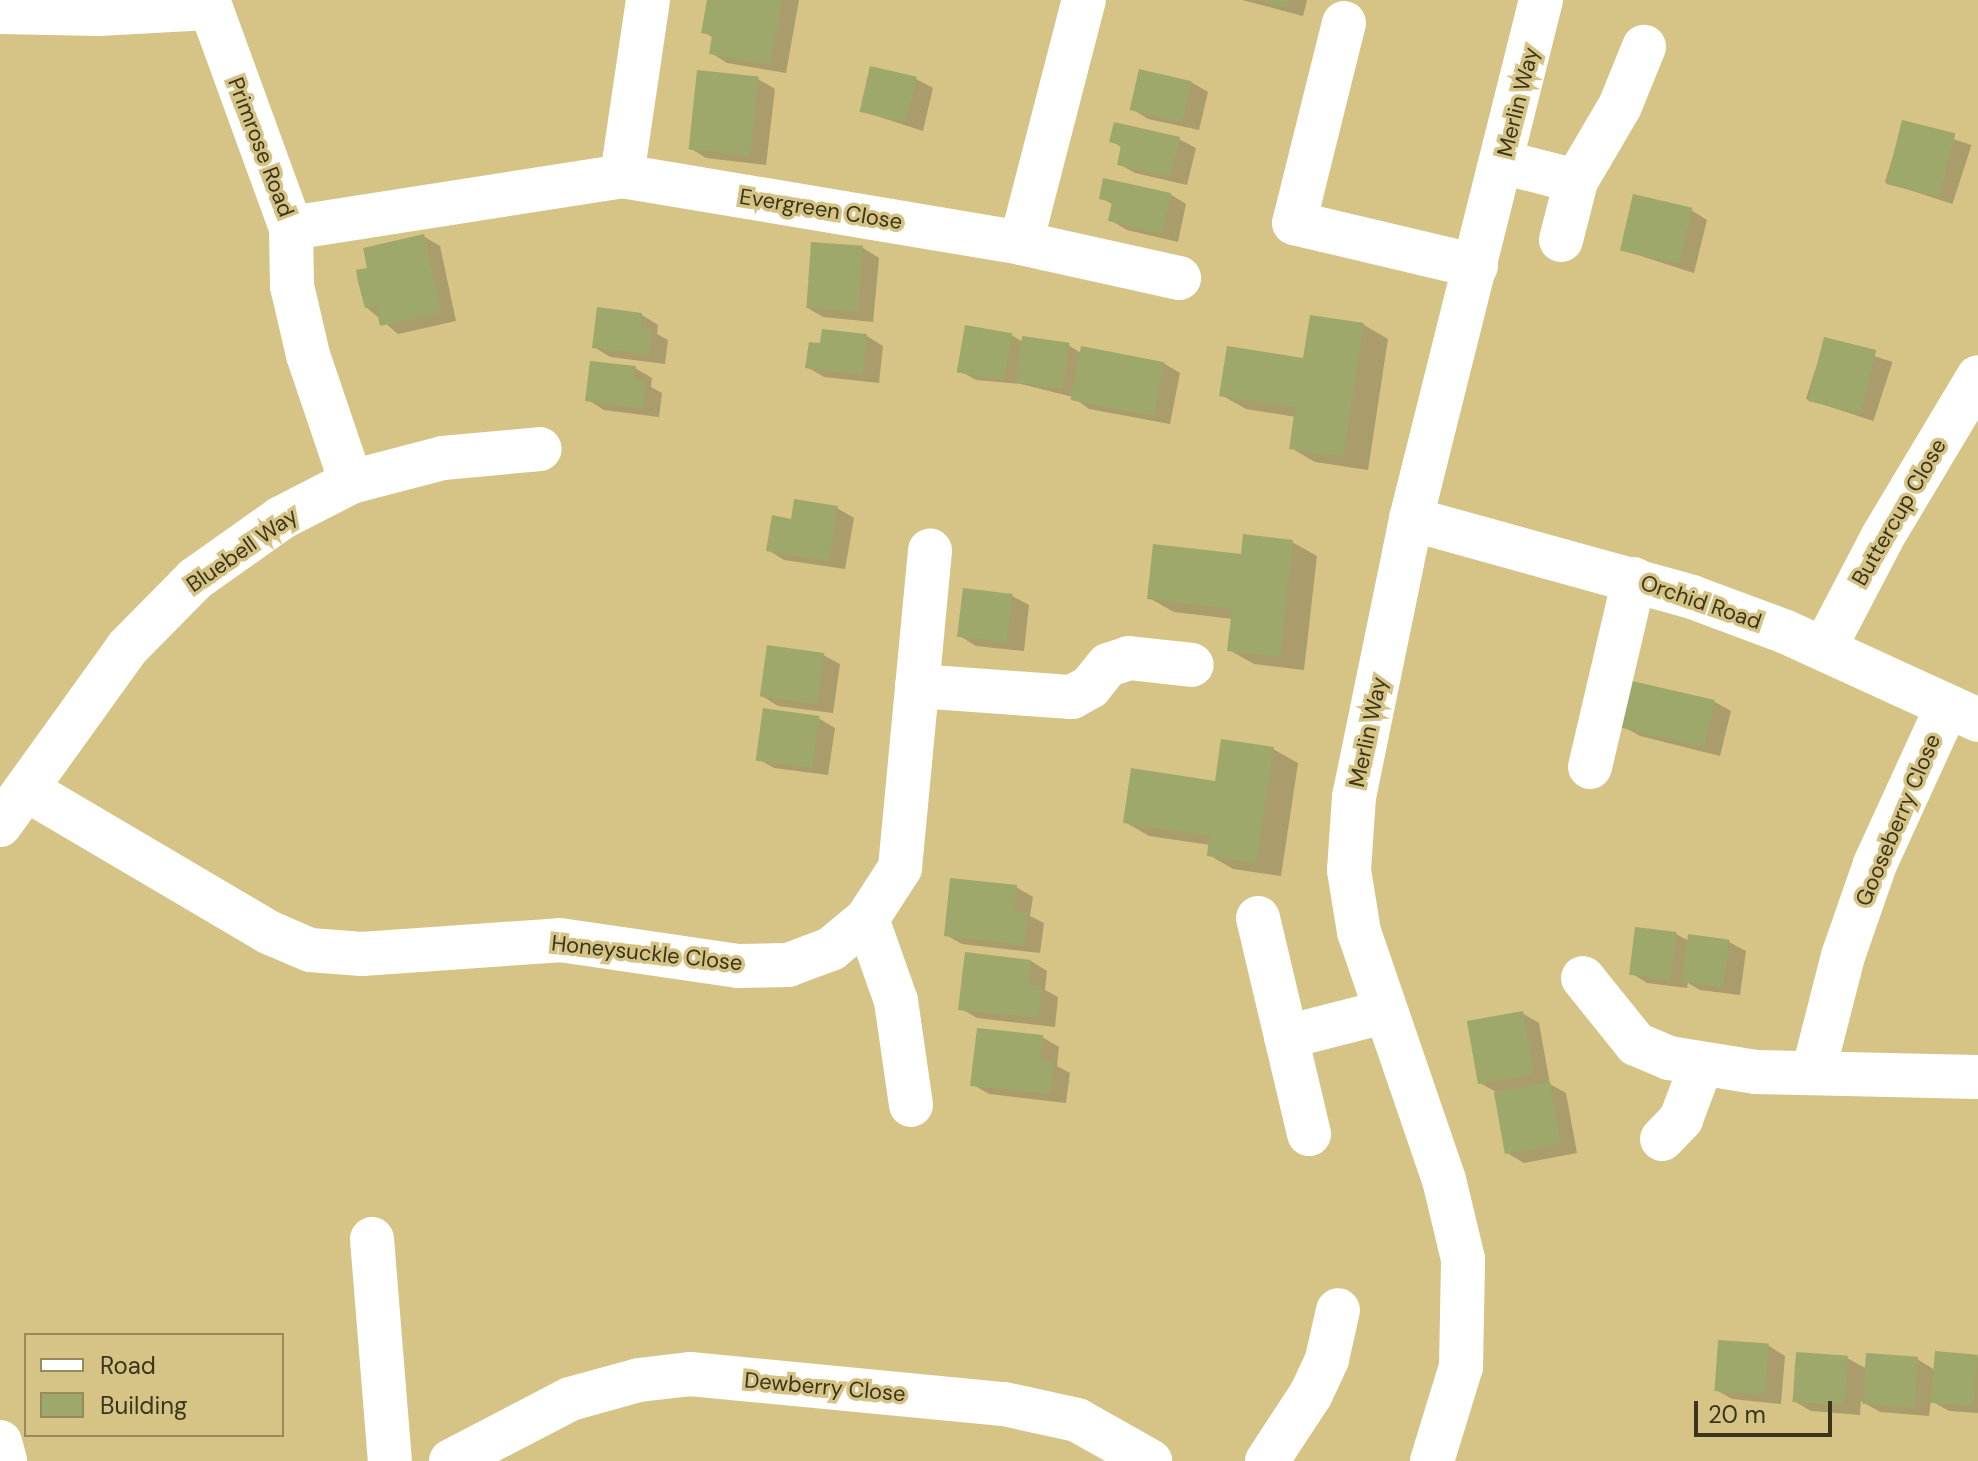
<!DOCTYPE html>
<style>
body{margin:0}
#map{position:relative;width:1978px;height:1461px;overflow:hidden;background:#d5c486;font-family:"DM Sans",sans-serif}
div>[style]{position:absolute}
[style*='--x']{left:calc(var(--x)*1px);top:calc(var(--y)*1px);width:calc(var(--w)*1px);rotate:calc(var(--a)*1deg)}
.shadow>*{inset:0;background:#0003;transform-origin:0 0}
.building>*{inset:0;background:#9fa86b;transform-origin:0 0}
.minor>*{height:44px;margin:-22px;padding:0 22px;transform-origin:22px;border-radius:22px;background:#fff}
span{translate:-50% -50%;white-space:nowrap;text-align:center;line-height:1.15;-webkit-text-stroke:7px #d5c486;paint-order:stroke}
.street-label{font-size:22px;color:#3c351b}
.legend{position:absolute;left:24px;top:1333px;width:260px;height:104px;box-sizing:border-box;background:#d5c486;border:2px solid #988b5b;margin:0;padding:10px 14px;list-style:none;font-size:24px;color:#3c351b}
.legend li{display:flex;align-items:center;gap:16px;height:40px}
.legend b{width:40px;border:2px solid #988b5b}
.scale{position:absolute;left:1694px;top:1401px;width:138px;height:36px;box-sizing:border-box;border:4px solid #3c351b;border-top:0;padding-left:10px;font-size:24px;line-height:28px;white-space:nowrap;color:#3c351b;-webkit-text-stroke:6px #d5c486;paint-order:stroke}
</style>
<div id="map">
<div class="shadow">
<div style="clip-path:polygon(709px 0,799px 0,786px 73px,727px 63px,711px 53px,714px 38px,703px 32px)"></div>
<div style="clip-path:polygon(1242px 0,1307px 0,1303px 16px)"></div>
<div style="clip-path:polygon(758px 79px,775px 89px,766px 165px,706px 158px,690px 148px)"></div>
<div style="clip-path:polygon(916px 79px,933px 88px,923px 131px,861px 111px)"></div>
<div style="clip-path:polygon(1191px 82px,1208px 92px,1199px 130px,1148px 119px,1132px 109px)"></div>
<div style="left:1904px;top:123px;width:71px;height:62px;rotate:18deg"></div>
<div style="clip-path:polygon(1179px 139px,1196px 148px,1187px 185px,1135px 173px,1119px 164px,1122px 148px,1112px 141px)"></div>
<div style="clip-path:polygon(1170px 194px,1186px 204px,1178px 242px,1127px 230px,1110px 220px,1114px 205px,1101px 198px)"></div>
<div style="clip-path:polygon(1691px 210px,1707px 220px,1694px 273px,1622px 250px)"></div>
<div style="clip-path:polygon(423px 236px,440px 246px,456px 321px,398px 334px,366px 307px,369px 269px)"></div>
<div style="clip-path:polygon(863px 248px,879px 258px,873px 322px,823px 317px,806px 307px)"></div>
<div style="clip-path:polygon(642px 315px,658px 325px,657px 334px,668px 340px,665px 364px,610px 357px,594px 347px)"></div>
<div style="clip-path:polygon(1364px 325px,1388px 339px,1368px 470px,1315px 462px,1291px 448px,1296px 417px,1246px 409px,1221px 395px,1305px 360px)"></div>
<div style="clip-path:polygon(1011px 335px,1023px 342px,1068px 345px,1081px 353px,1163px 363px,1180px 373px,1170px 424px,1089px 409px,1073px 397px,1021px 384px,976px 380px,960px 371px)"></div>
<div style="clip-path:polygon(867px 336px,883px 346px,879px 383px,824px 377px,807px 367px)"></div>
<div style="left:1825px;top:340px;width:71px;height:62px;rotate:18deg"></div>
<div style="clip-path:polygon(635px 368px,652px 378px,651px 387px,662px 393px,659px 417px,604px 410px,588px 400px)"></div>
<div style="clip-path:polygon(837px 508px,854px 518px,845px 569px,784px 560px,768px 550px,792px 521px)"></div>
<div style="clip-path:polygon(1292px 542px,1317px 556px,1304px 670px,1254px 664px,1229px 650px,1233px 619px,1174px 612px,1149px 598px,1243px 556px)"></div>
<div style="clip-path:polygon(1012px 596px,1029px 605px,1024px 651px,976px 646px,960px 636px)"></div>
<div style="clip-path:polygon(823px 655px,840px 664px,833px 713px,778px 706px,762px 696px)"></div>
<div style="clip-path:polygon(1715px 702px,1731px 711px,1720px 756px,1640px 736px,1624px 727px)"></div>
<div style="clip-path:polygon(818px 718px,835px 728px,828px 775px,774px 768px,758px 759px)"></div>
<div style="clip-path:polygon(1273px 749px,1298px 763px,1281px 876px,1233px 869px,1209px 855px,1210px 845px,1149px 836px,1125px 822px,1217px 783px)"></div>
<div style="clip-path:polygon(1016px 887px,1033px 897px,1030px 916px,1044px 923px,1040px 953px,962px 944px,946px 935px)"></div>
<div style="clip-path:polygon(1676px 934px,1689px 941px,1729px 942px,1746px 951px,1740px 995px,1700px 990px,1688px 983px,1687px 988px,1647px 983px,1631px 973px)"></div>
<div style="clip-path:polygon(1031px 961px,1047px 971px,1045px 990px,1058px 997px,1055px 1027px,977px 1018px,960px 1008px)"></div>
<div style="clip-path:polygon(1522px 1013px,1539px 1023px,1550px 1084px,1566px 1093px,1577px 1153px,1524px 1163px,1507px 1153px,1496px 1092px,1480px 1083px)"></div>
<div style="clip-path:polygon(1042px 1037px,1059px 1047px,1057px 1066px,1070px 1073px,1066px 1103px,989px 1094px,972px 1084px)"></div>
<div style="clip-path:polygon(1769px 1346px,1785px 1356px,1781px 1404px,1732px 1399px,1716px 1390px)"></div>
<div style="clip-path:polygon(1978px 1357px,1978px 1413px,1949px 1411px,1931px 1401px,1929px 1416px,1880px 1412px,1861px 1401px,1860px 1415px,1811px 1411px,1794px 1401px,1847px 1358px,1867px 1369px,1917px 1359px,1935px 1370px)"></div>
</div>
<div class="building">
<div style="clip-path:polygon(707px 0,782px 0,770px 65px,709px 54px,712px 35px,701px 33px)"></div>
<div style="clip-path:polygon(1259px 0,1289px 0,1287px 8px)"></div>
<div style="left:870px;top:66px;width:48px;height:47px;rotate:13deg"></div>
<div style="left:1139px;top:69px;width:54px;height:42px;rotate:13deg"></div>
<div style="left:697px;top:70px;width:62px;height:80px;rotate:6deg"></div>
<div style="left:1902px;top:120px;width:55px;height:66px;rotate:14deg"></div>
<div style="clip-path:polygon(1114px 122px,1180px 137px,1170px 177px,1117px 165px,1121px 145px,1109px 142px)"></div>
<div style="clip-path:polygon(1103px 178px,1171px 193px,1162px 234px,1108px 221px,1112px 202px,1099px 199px)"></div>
<div style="left:1633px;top:194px;width:61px;height:58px;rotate:13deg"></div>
<div style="clip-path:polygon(424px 234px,441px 312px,380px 326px,376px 306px,365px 308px,358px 282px,356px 270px,367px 268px,363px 248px)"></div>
<div style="left:811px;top:242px;width:52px;height:66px;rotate:4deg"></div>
<div style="clip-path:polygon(597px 307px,642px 313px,641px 327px,652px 328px,649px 355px,592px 348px)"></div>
<div style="clip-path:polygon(1310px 315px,1364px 323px,1343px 457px,1289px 449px,1295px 408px,1219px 396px,1227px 346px,1303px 358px)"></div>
<div style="left:965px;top:325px;width:48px;height:48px;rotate:10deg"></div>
<div style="clip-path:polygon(822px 329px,867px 334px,863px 375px,805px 368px,809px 342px,820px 343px)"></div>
<div style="left:1022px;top:336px;width:48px;height:47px;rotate:8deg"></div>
<div style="left:1824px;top:337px;width:54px;height:66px;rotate:14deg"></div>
<div style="left:1081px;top:346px;width:85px;height:55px;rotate:11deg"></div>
<div style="clip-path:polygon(590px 361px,636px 366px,634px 380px,646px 382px,643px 409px,585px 401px)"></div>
<div style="clip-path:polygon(794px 499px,838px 506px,829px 561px,766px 551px,772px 515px,791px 519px)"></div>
<div style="clip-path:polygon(1243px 534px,1293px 540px,1280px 657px,1227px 651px,1232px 609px,1147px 599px,1153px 544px,1241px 554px)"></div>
<div style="left:963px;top:588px;width:50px;height:49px;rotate:7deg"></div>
<div style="left:767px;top:645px;width:58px;height:52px;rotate:8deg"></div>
<div style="left:1632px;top:681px;width:85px;height:48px;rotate:13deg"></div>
<div style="left:763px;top:708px;width:57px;height:53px;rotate:8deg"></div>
<div style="clip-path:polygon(1221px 739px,1274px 747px,1256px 863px,1207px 856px,1209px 836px,1123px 823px,1131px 768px,1215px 781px)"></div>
<div style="clip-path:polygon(950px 878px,1017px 885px,1014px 911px,1028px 912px,1024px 945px,944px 936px)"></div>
<div style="left:1635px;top:927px;width:42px;height:48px;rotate:7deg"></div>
<div style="left:1688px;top:934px;width:42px;height:48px;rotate:8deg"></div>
<div style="clip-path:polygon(965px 952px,1031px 960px,1029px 984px,1042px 986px,1039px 1018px,958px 1010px)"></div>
<div style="left:1523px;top:1011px;width:64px;height:57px;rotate:80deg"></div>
<div style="clip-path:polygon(977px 1028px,1043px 1035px,1040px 1060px,1054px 1062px,1050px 1094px,970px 1086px)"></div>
<div style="left:1550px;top:1082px;width:63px;height:57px;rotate:80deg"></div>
<div style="left:1718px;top:1340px;width:51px;height:51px;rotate:4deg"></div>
<div style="left:1935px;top:1351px;width:43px;height:52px;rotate:5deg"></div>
<div style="left:1796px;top:1352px;width:52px;height:50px;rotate:4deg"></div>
<div style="left:1866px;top:1353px;width:52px;height:51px;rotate:4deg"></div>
</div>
<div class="minor">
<div style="--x:208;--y:0;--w:243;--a:70"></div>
<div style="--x:291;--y:228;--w:58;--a:89"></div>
<div style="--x:292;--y:286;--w:71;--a:76.9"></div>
<div style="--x:308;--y:355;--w:134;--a:71.3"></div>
<div style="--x:0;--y:12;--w:99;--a:1.2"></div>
<div style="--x:99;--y:14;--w:109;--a:-3.2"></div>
<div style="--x:1344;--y:23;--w:206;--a:104"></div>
<div style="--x:1294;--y:223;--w:187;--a:13.3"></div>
<div style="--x:1502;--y:162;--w:76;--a:14.4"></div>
<div style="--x:622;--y:176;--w:178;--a:-81.6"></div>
<div style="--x:291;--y:228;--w:335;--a:-8.9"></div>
<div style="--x:622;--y:176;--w:405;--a:9.5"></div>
<div style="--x:1021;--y:243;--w:162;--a:12.5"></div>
<div style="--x:1561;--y:240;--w:61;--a:-75.7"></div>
<div style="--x:1576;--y:181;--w:87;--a:-59.6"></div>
<div style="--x:1620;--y:106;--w:64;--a:-67.9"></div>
<div style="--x:1021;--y:243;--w:251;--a:-75.5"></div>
<div style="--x:1411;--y:519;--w:292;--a:15.5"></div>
<div style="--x:1692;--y:597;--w:100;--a:20.4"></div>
<div style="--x:1786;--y:632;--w:211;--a:24.6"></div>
<div style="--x:1824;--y:649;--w:127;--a:-62.4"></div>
<div style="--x:1883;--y:536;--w:185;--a:-59.1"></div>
<div style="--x:917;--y:686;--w:155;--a:4.1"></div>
<div style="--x:1072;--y:697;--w:21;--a:-29"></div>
<div style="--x:1090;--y:687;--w:28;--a:-51"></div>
<div style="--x:1108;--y:665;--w:22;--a:-18"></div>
<div style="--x:1129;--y:658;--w:63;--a:6.3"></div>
<div style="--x:1590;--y:767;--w:193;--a:-76.8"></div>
<div style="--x:29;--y:791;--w:277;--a:30.5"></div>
<div style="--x:268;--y:932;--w:46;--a:23.2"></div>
<div style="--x:310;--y:950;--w:52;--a:4.4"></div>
<div style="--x:362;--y:954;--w:198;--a:-4"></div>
<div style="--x:560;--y:940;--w:180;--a:8.3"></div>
<div style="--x:738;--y:966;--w:50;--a:-1.1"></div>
<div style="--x:788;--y:965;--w:46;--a:-20.4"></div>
<div style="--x:831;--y:949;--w:47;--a:-39.8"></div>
<div style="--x:867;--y:919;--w:61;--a:-57.1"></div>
<div style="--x:900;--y:868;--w:319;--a:-84.6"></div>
<div style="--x:0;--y:825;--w:218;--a:-54.3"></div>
<div style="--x:127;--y:648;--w:97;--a:-45.4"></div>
<div style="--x:195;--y:579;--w:105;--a:-35.3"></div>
<div style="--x:281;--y:518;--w:79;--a:-27.2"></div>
<div style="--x:351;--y:482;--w:95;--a:-14.6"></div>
<div style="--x:443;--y:458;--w:97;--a:-5.3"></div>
<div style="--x:1258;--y:918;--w:222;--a:76.7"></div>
<div style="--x:867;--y:919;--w:87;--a:70.5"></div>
<div style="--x:896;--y:1001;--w:105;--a:81.8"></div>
<div style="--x:1583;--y:978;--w:85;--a:51.2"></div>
<div style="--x:1636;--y:1044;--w:36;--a:23"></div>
<div style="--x:1669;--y:1058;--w:88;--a:9.1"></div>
<div style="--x:1756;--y:1072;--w:222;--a:1.3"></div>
<div style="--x:1286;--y:1037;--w:101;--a:-14.3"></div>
<div style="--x:1813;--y:1073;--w:121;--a:-75.6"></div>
<div style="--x:1843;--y:956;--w:97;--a:-70.8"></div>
<div style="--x:1875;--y:864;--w:173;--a:-65.4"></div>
<div style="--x:1662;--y:1139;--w:28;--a:-46"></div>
<div style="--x:1681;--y:1119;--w:57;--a:-69.3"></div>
<div style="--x:372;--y:1239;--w:223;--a:85.4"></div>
<div style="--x:0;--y:1442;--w:20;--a:75"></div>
<div style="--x:451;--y:1461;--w:134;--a:-27.5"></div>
<div style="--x:570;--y:1399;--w:72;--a:-15.4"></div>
<div style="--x:639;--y:1380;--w:51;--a:-6.7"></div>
<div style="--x:690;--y:1374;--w:315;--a:5.5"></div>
<div style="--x:1004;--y:1404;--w:75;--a:12.4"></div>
<div style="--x:1077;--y:1420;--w:84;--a:29.3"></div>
<div style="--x:1267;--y:1461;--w:80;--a:-56.7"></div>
<div style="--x:1311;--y:1394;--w:38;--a:-65"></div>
<div style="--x:1327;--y:1359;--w:50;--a:-77.3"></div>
<div style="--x:1432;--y:1461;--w:98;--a:-72.9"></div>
<div style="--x:1461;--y:1367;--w:108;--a:-88.9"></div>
<div style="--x:1463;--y:1259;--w:81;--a:-103.5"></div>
<div style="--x:1444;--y:1180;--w:262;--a:-108.9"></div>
<div style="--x:1359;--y:932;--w:63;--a:-99.2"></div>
<div style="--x:1349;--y:870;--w:73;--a:-86.1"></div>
<div style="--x:1354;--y:797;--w:284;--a:-78.4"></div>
<div style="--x:1411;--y:519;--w:535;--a:-75.94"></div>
</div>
<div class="street-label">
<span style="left:1518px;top:102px;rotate:-76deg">Merlin Way</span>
<span style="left:261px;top:147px;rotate:69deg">Primrose Road</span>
<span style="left:821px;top:209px;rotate:9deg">Evergreen Close</span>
<span style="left:1899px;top:512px;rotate:-60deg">Buttercup Close</span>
<span style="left:242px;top:550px;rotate:-35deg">Bluebell Way</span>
<span style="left:1701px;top:602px;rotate:19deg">Orchid Road</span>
<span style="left:1368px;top:732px;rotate:-78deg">Merlin Way</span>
<span style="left:1898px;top:820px;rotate:-67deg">Gooseberry Close</span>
<span style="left:647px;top:953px;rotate:6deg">Honeysuckle Close</span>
<span style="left:825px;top:1387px;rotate:5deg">Dewberry Close</span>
</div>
<ul class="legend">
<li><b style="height:10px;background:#fff"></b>Road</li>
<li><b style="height:22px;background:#9fa86b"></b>Building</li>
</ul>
<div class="scale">20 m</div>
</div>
